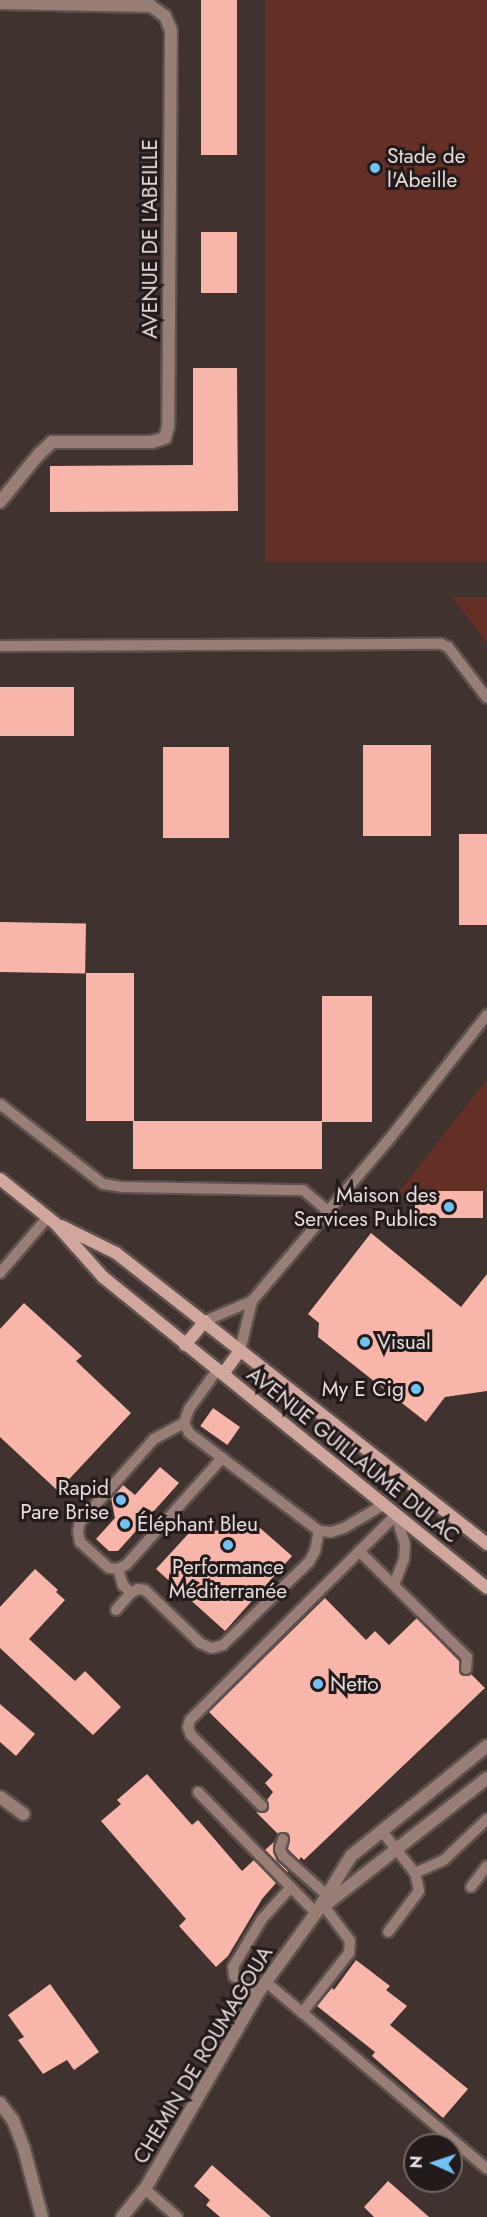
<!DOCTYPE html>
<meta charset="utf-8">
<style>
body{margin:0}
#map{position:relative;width:487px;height:2217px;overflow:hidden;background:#40322f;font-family:Jost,sans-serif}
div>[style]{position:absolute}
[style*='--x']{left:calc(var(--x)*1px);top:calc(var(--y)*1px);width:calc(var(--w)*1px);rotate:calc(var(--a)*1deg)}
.green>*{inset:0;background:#643026;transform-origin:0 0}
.building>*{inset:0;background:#f7b6a9;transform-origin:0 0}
.roads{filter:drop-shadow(2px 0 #5e514e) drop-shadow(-2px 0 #5e514e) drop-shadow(0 2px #5e514e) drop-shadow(0 -2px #5e514e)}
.lane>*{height:10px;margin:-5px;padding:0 5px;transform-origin:5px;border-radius:5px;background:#997e78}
.street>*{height:12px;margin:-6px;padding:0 6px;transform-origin:6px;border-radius:6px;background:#997e78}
.secondary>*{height:12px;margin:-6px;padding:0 6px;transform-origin:6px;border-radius:6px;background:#d1a69d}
.dots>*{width:16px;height:16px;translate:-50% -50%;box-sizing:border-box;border:3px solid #221b1a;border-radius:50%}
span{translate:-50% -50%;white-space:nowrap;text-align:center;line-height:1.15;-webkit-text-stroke:6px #221b1a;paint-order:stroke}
.poi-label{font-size:21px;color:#e6dcdb}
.left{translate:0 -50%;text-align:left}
.right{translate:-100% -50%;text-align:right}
.street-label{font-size:21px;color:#e6dcdb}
.north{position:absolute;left:403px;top:2133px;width:60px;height:60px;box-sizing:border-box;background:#221b1a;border:2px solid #706867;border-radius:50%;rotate:273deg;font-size:16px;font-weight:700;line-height:24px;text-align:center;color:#e6dcdb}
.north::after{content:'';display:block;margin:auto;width:21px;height:27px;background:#6fc2f4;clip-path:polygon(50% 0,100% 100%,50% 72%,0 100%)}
</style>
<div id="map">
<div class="green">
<div style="left:265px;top:0;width:222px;height:562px"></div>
<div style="clip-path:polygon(452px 597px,487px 597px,487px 643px)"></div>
<div style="clip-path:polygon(487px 1079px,487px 1191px,396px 1196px)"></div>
</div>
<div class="building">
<div style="left:201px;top:0;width:36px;height:155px"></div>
<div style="left:201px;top:232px;width:36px;height:61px"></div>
<div style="clip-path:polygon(193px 368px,237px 368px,238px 511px,50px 512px,50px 466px,193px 465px)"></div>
<div style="left:0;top:687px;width:74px;height:49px"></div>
<div style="left:363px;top:745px;width:68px;height:91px"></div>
<div style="left:163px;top:747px;width:66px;height:91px"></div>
<div style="left:459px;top:834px;width:28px;height:91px"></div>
<div style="left:0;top:922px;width:86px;height:50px;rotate:1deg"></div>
<div style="left:86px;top:973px;width:48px;height:148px"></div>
<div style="left:322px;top:996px;width:50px;height:126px"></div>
<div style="left:133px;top:1121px;width:189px;height:48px"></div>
<div style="left:483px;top:1191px;width:27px;height:68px;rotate:90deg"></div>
<div style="clip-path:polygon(371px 1233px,461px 1307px,487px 1274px,487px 1391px,445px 1397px,426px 1422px,318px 1337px,319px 1323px,308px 1314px)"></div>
<div style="clip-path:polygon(24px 1303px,82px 1356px,76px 1361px,131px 1413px,58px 1491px,0 1437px,0 1329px)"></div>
<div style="left:213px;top:1408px;width:33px;height:22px;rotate:35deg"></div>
<div style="clip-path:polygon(160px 1467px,179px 1483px,118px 1551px,109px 1551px,96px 1539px,115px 1518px,111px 1498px,123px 1485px,135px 1495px)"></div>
<div style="clip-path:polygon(260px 1528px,292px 1556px,225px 1631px,156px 1569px,190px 1532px)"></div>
<div style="clip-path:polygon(35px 1569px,58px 1590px,56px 1592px,65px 1600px,29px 1639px,75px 1681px,85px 1671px,121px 1707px,93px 1735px,0 1648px,0 1607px)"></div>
<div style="clip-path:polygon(325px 1598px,366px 1640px,375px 1631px,389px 1645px,417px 1618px,459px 1661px,461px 1675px,471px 1674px,485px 1688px,304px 1860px,301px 1857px,299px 1860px,288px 1849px,289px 1834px,285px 1832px,278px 1834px,256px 1812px,264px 1813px,269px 1808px,267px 1800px,273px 1792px,265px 1783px,273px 1775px,209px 1712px)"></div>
<div style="clip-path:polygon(0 1704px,35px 1734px,16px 1756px,0 1742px)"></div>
<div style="clip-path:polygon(147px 1774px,192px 1825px,198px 1820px,242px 1871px,254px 1860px,276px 1883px,262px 1899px,228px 1956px,216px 1967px,179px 1926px,186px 1919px,101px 1821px,121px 1804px,117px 1800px)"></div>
<div style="clip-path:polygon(274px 1842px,273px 1852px,278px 1861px,288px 1871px,287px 1872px,265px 1850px)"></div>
<div style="clip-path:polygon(356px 1960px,390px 1986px,386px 1990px,407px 2006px,390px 2025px,468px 2089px,443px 2118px,372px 2056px,375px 2052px,317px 2006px,332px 1988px,334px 1990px)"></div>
<div style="clip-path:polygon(50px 1984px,99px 2052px,74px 2070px,67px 2060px,43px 2074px,18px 2040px,24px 2037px,8px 2015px)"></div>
<div style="clip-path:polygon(212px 2165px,271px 2217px,220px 2217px,206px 2205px,210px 2200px,194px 2186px)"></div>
<div style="clip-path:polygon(388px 2181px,429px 2217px,374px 2217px,364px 2207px)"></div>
</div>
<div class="roads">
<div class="lane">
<div style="--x:0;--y:646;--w:441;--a:-0.3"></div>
<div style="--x:441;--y:644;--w:8;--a:23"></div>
<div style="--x:448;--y:647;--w:64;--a:52.6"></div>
<div style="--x:0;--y:1104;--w:130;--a:37.8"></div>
<div style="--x:103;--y:1184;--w:20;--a:9"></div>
<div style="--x:123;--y:1187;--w:180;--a:1"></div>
<div style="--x:303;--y:1190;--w:33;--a:40"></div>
<div style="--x:0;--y:1273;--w:74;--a:-49.4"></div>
<div style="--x:205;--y:1321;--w:51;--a:-23.1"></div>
<div style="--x:252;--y:1301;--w:209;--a:-49.7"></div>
<div style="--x:387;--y:1142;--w:162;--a:-51.8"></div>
<div style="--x:240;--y:1351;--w:51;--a:-76.5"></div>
<div style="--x:218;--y:1369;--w:49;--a:125.9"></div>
<div style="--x:189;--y:1409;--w:15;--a:110"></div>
<div style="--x:184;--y:1423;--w:11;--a:63"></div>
<div style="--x:189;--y:1433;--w:163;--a:37"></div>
<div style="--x:319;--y:1531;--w:12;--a:5"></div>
<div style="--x:331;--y:1532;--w:14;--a:-17"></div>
<div style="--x:344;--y:1528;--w:45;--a:-30.5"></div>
<div style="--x:184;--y:1423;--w:34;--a:152"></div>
<div style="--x:154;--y:1439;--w:111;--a:131.7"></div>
<div style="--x:80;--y:1522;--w:9;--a:103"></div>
<div style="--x:78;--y:1531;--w:11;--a:80"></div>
<div style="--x:80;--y:1542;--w:39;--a:42"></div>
<div style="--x:109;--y:1568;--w:9;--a:6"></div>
<div style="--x:118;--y:1569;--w:9;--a:-27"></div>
<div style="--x:126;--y:1565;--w:144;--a:-48.1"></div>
<div style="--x:359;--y:1551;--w:151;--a:44.5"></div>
<div style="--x:467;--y:1657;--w:12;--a:95"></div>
<div style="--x:118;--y:1569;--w:17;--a:73"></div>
<div style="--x:123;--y:1585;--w:11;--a:45"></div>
<div style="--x:116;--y:1610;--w:23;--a:-49"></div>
<div style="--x:131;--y:1593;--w:8;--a:-30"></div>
<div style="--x:138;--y:1589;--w:7;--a:8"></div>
<div style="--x:145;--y:1590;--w:76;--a:43.9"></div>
<div style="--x:200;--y:1643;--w:13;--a:23"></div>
<div style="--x:212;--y:1648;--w:11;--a:-15"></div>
<div style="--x:223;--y:1645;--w:120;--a:-44"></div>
<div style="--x:309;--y:1562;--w:13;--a:-61"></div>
<div style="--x:315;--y:1551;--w:20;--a:-79"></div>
<div style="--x:198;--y:1792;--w:169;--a:45.7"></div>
<div style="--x:262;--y:1806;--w:100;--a:-135"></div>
<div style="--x:191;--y:1735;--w:9;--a:-111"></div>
<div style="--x:188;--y:1727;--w:7;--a:-74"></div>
<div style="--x:190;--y:1720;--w:291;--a:-44.9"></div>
<div style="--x:396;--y:1515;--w:31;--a:73"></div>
<div style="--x:405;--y:1545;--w:14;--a:94"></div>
<div style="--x:404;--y:1559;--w:28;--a:111"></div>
<div style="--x:381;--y:1830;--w:55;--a:51.7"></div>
<div style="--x:415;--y:1873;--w:18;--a:77"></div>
<div style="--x:419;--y:1891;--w:51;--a:127.1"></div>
<div style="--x:283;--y:1839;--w:10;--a:107"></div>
<div style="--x:280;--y:1849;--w:8;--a:67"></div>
<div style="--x:283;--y:1856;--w:59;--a:41.6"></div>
<div style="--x:415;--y:1873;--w:32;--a:-24"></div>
<div style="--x:444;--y:1860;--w:59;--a:-43.6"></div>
<div style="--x:471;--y:1887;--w:26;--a:-53"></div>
<div style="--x:266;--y:1982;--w:289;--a:40.2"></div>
<div style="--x:258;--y:1993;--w:29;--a:-145"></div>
<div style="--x:234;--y:1976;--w:9;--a:-96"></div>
<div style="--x:233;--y:1967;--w:56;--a:-58.9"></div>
<div style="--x:262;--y:1919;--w:43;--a:-47.8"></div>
<div style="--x:302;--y:2013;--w:76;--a:-51.9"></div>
<div style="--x:349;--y:1953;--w:12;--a:-85"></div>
<div style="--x:350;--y:1941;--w:44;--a:-126.6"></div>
<div style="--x:145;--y:2189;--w:43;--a:41.2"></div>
</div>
<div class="street">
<div style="--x:0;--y:3;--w:151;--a:1.1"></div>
<div style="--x:151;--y:6;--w:17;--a:36"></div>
<div style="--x:165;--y:16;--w:15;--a:67"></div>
<div style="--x:171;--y:30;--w:397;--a:90.4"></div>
<div style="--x:168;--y:427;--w:11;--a:105"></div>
<div style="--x:165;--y:438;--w:14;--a:163"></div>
<div style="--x:152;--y:442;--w:100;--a:180"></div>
<div style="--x:52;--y:442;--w:18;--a:137"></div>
<div style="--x:39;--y:454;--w:62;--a:129.1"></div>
<div style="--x:0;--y:1797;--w:29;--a:36"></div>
<div style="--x:324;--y:1906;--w:207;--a:-38.1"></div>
<div style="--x:0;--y:2103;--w:21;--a:53"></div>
<div style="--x:13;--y:2120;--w:31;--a:69"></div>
<div style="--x:24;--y:2149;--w:70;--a:75.2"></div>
<div style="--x:122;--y:2217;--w:36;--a:-51"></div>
<div style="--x:145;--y:2189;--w:226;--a:-60"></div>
<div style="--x:258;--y:1993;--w:99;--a:-54.1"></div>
<div style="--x:316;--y:1913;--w:67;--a:-58.4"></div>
<div style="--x:351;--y:1856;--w:175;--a:-39"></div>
</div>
<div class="secondary">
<div style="--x:0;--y:1179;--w:70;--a:38.7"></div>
<div style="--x:55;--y:1223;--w:72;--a:48.4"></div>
<div style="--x:103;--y:1277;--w:494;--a:39"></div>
<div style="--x:61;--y:1226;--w:61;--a:26.1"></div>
<div style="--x:116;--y:1253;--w:472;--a:38.1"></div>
<div style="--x:185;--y:1345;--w:31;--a:-50"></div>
<div style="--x:223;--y:1374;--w:29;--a:-54"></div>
</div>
</div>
<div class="dots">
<div style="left:375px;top:168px;background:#6fc2f4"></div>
<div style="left:449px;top:1207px;background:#6fc2f4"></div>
<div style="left:365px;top:1342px;background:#6fc2f4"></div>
<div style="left:416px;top:1389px;background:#6fc2f4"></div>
<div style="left:121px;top:1500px;background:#6fc2f4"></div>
<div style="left:125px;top:1524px;background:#6fc2f4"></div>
<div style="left:228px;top:1545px;background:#6fc2f4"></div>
<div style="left:318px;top:1684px;background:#6fc2f4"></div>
</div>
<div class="poi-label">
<span class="left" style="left:387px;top:168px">Stade de<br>l'Abeille</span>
<span class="right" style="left:437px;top:1207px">Maison des<br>Services Publics</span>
<span class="left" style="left:377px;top:1342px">Visual</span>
<span class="right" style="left:404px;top:1389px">My E Cig</span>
<span class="right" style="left:109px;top:1500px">Rapid<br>Pare Brise</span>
<span class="left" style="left:137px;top:1524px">Éléphant Bleu</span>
<span style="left:228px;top:1579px">Performance<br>Méditerranée</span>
<span class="left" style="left:330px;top:1684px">Netto</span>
</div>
<div class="street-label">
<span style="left:150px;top:239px;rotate:-90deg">AVENUE DE L'ABEILLE</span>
<span style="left:353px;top:1455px;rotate:39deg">AVENUE GUILLAUME DULAC</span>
<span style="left:203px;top:2055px;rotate:-59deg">CHEMIN DE ROUMAGOUA</span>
</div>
<div class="north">N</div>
</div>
